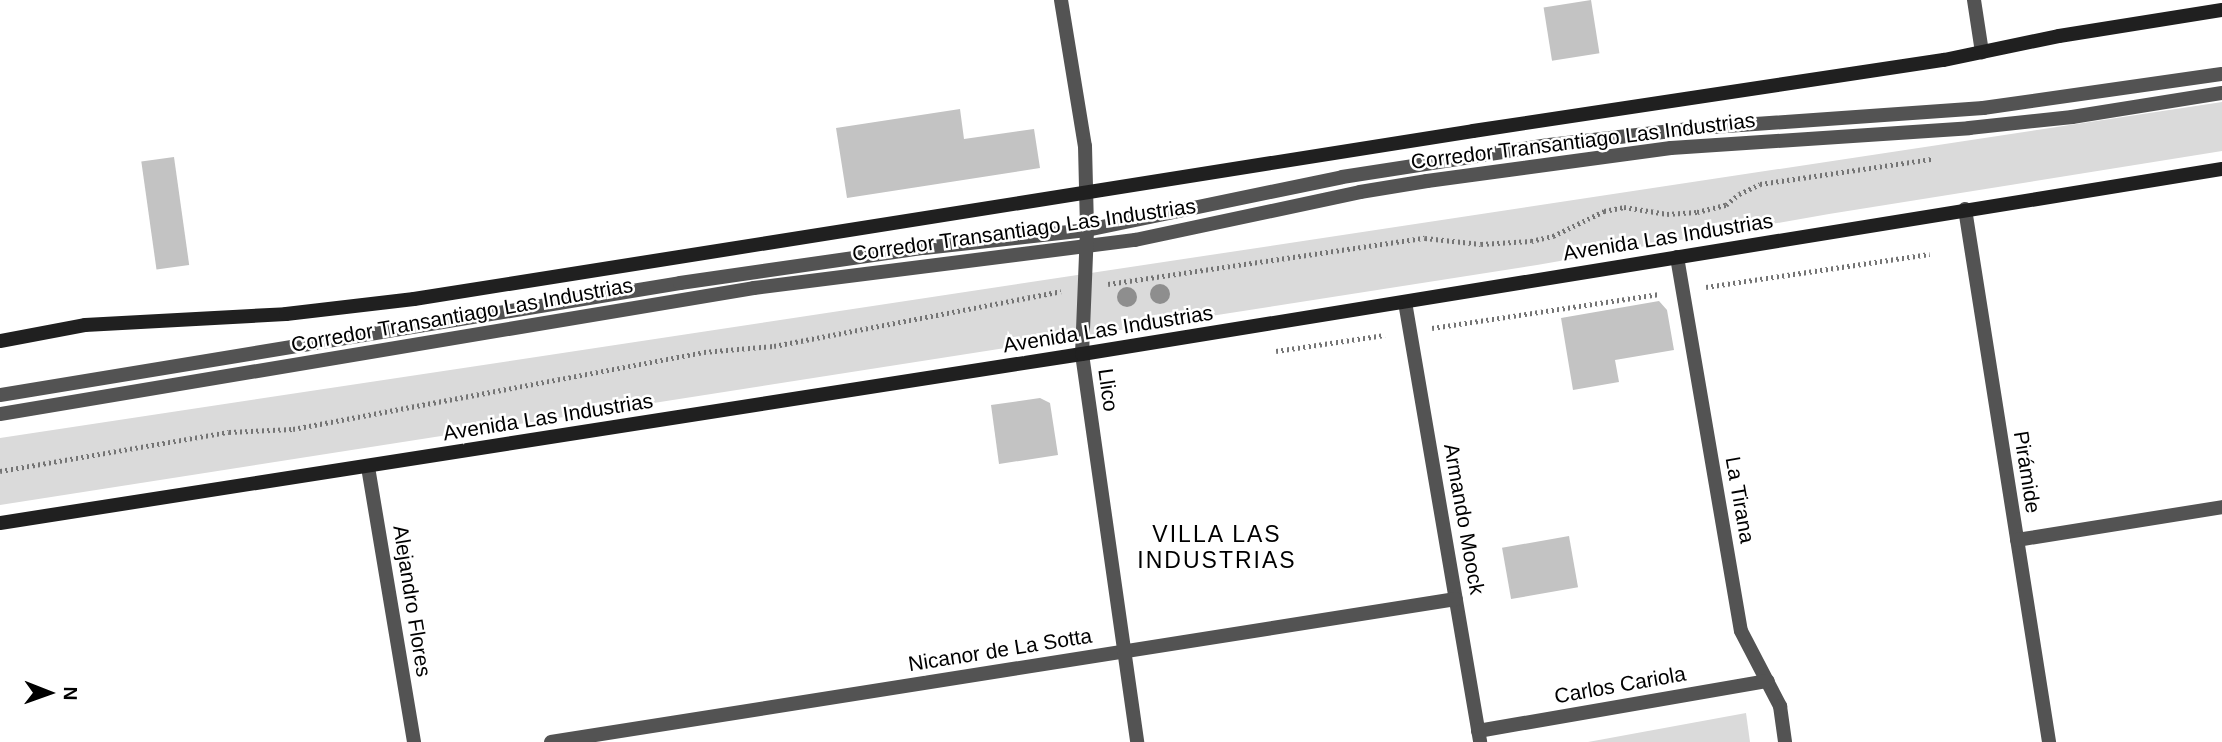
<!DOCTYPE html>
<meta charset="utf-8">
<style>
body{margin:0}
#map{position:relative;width:2222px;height:742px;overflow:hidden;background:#fff;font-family:Arial,sans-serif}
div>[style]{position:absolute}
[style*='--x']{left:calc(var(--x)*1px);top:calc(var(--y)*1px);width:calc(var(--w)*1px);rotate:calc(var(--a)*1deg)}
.green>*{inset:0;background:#dadada}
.building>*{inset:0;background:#c3c3c3;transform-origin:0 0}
.path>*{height:4.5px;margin-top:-2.25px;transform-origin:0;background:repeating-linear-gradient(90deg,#757575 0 2px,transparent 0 5.5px)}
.service>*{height:14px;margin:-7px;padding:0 7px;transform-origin:7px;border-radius:7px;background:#535353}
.minor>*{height:14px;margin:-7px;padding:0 7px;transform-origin:7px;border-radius:7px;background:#535353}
.tertiary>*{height:14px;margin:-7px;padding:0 7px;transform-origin:7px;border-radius:7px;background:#535353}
.secondary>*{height:14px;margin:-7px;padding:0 7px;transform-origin:7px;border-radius:7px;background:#202020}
.trees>*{width:20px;height:20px;margin:-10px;border-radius:50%;background:#8e8e8e}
span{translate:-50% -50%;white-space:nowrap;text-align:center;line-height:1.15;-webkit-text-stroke:5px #fff;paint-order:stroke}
.street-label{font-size:21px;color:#000}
.neighbourhood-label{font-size:23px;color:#000;letter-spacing:2px}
.north{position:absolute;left:14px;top:658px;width:70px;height:70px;-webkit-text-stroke:5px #fff;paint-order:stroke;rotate:91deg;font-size:19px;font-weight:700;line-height:28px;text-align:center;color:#000}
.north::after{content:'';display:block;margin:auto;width:24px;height:32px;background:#000;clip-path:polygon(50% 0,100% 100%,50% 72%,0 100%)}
</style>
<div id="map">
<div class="green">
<div style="clip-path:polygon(2222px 102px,2222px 151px,1829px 214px,1537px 265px,0 505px,0 438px)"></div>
<div style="clip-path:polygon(1746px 713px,1750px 742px,1588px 742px)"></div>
</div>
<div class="building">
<div style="left:1591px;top:0;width:54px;height:48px;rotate:81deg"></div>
<div style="clip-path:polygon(960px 109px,964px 139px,1034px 129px,1040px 168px,847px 198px,836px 128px)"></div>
<div style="left:174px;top:157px;width:109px;height:33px;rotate:82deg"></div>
<div style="clip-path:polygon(1659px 301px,1667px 310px,1674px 350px,1615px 360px,1619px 382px,1573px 390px,1561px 318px)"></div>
<div style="clip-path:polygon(1040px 398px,1050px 403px,1058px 455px,999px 464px,991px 405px)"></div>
<div style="left:1569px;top:536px;width:52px;height:68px;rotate:80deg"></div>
</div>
<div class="path">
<div style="--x:1108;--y:284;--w:320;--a:-8.3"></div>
<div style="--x:1425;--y:238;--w:56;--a:6.1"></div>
<div style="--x:1481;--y:244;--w:50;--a:-3.4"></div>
<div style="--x:1531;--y:241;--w:23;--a:-13"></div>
<div style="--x:1553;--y:236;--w:57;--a:-26.1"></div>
<div style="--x:1604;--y:211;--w:20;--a:-11"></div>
<div style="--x:1624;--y:207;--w:44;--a:9.2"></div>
<div style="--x:1667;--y:214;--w:30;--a:-4"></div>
<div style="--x:1697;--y:212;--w:30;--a:-14"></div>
<div style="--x:1726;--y:205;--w:17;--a:-40"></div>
<div style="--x:1739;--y:194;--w:23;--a:-25"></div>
<div style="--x:1760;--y:184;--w:174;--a:-8.3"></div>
<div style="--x:1706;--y:287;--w:226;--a:-8.4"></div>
<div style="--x:1432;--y:328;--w:230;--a:-8.5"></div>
<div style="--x:1276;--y:351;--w:110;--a:-8.4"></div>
<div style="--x:0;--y:471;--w:232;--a:-9.7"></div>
<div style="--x:229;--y:432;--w:64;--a:-2.7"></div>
<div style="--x:293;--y:429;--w:418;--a:-10.6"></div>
<div style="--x:704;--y:352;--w:70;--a:-4.9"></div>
<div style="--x:774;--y:346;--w:292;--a:-10.8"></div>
</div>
<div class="service">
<div style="--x:0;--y:395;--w:689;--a:-9.35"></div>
<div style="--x:680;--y:283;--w:246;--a:-8.2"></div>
<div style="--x:924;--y:248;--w:164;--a:-6.3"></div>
<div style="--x:1087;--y:230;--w:260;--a:-11.7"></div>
<div style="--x:1342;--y:177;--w:209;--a:-8.8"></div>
<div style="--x:1549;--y:145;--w:150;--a:-6.5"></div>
<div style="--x:1698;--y:128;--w:286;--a:-4"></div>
<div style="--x:1983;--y:108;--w:241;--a:-8.1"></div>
<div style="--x:0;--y:414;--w:764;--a:-9.49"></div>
<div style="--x:754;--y:288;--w:384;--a:-7.2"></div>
<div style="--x:1135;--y:240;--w:230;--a:-12"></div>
<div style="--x:1360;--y:192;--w:68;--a:-9.3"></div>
<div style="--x:1427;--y:181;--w:246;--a:-7.7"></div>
<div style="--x:1671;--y:148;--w:299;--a:-3.8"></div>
<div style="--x:1969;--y:128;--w:104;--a:-6.1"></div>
<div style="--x:2072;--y:117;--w:152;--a:-9.1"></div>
</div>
<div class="minor">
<div style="--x:1965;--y:209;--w:540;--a:81.04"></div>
<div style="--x:1677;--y:257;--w:379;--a:80.3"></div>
<div style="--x:1741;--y:631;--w:85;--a:62.5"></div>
<div style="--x:1780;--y:706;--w:36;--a:82"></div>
<div style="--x:1405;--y:302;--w:446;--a:80.3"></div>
<div style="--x:368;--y:467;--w:279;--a:80.5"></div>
<div style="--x:2017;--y:540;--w:208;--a:-9.1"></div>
<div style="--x:1478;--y:731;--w:294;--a:-9.8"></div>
<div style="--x:551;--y:742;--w:916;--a:-8.98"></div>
</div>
<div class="tertiary">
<div style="--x:1061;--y:0;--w:148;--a:80.7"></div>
<div style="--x:1085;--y:146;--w:84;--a:88.6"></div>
<div style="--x:1087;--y:230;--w:124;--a:92.3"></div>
<div style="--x:1082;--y:354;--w:392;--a:81.9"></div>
<div style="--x:1974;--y:0;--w:53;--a:81.3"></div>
</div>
<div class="secondary">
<div style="--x:0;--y:341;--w:86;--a:-10.7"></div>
<div style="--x:85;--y:325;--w:201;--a:-3.1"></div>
<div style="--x:286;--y:314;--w:129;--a:-6.7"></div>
<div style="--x:414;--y:299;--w:1072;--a:-9.01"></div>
<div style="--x:1473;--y:131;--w:476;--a:-8.6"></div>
<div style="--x:1944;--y:60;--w:117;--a:-11.8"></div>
<div style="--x:2059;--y:36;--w:165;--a:-9.1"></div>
<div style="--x:0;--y:523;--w:1095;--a:-8.88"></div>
<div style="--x:1082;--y:354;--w:1155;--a:-9.22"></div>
</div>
<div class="trees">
<div style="left:1160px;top:294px"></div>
<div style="left:1127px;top:297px"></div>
</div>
<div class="street-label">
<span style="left:1583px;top:141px;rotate:-7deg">Corredor Transantiago Las Industrias</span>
<span style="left:1024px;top:230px;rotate:-8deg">Corredor Transantiago Las Industrias</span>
<span style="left:1668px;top:237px;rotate:-9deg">Avenida Las Industrias</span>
<span style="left:462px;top:315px;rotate:-10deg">Corredor Transantiago Las Industrias</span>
<span style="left:1108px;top:329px;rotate:-9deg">Avenida Las Industrias</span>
<span style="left:1108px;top:390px;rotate:82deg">Llico</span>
<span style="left:548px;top:417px;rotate:-9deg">Avenida Las Industrias</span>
<span style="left:2027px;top:472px;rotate:81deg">Pirámide</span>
<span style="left:1740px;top:500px;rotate:80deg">La Tirana</span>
<span style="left:1464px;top:519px;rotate:80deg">Armando Moock</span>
<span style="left:412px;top:601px;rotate:81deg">Alejandro Flores</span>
<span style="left:1000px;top:650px;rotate:-9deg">Nicanor de La Sotta</span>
<span style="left:1620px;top:685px;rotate:-10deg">Carlos Cariola</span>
</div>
<div class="neighbourhood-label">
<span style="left:1217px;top:547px">VILLA LAS<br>INDUSTRIAS</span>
</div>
<div class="north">N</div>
</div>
